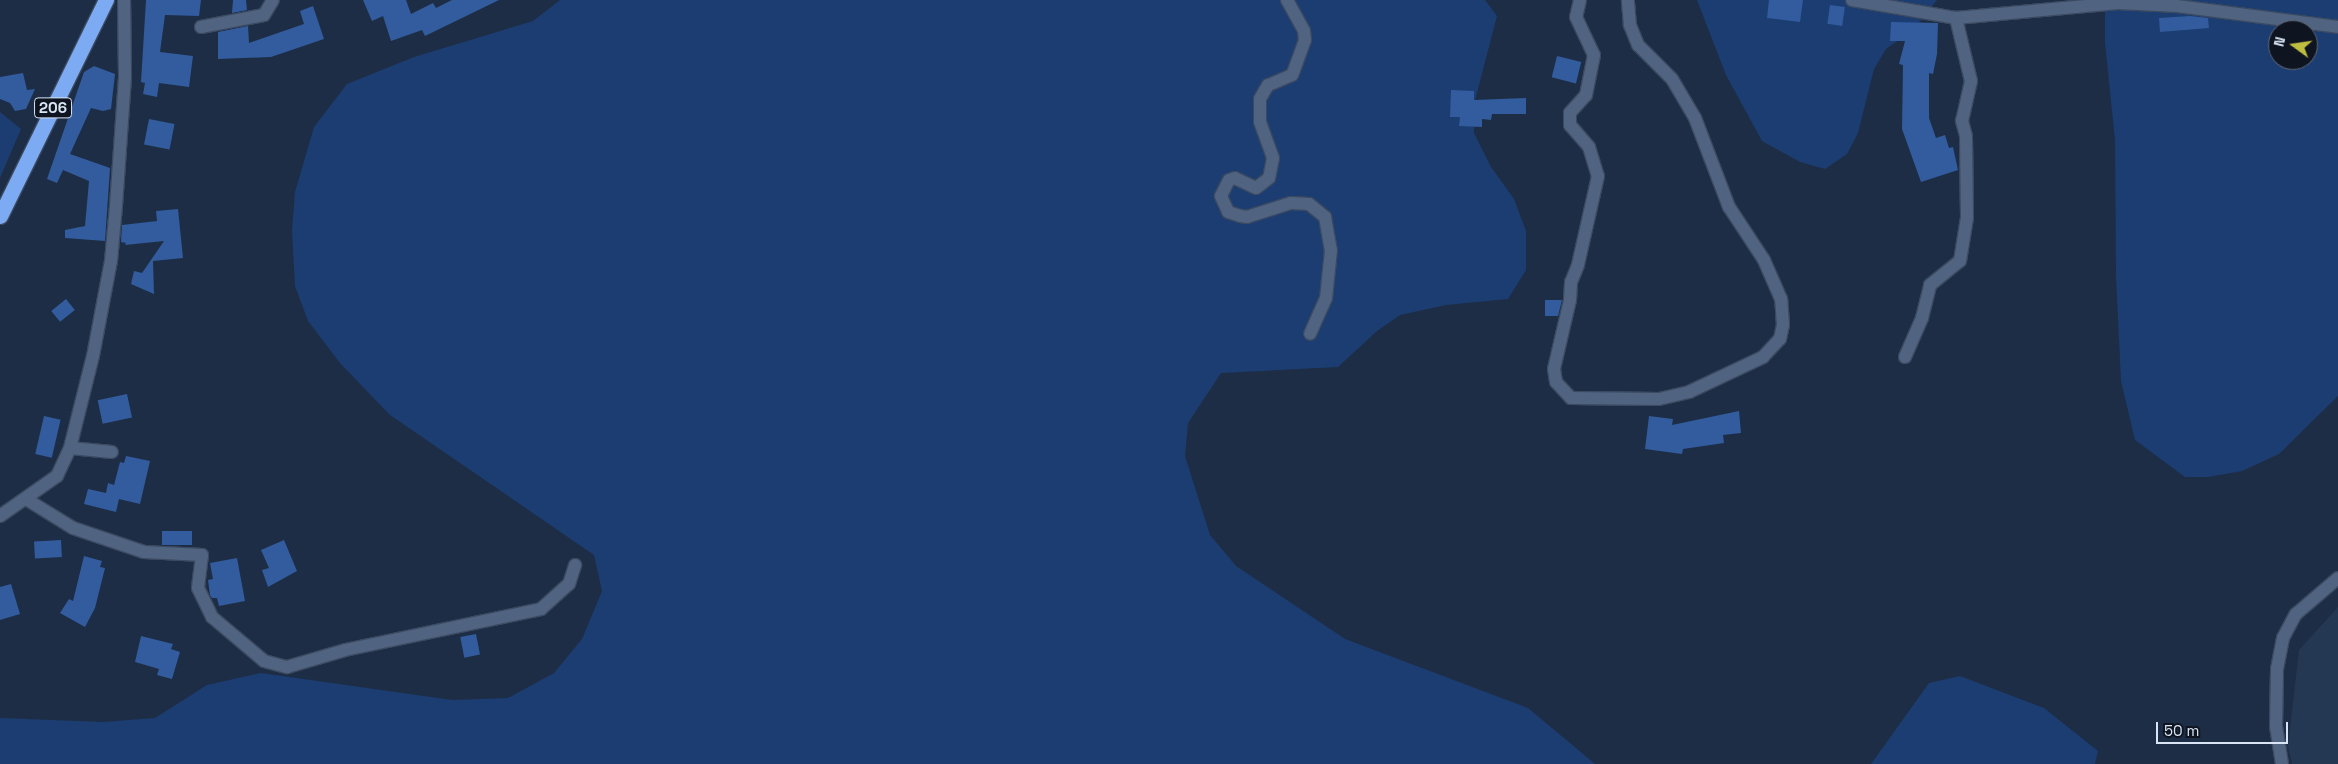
<!DOCTYPE html>
<style>
body{margin:0}
#map{position:relative;width:2338px;height:764px;overflow:hidden;background:#1d2d45;font-family:"Space Grotesk",sans-serif}
div>[style]{position:absolute}
[style*='--x']{left:calc(var(--x)*1px);top:calc(var(--y)*1px);width:calc(var(--w)*1px);rotate:calc(var(--a)*1deg)}
.built>*{inset:0;background:#243753}
.green>*{inset:0;background:#1c3d71}
.building>*{inset:0;background:#325c9e;transform-origin:0 0}
.roads{filter:drop-shadow(1px 0 #3b4a61) drop-shadow(-1px 0 #3b4a61) drop-shadow(0 1px #3b4a61) drop-shadow(0 -1px #3b4a61)}
.minor>*{height:12px;margin:-6px;padding:0 6px;transform-origin:6px;border-radius:6px;background:#506380}
.highway>*{height:15px;margin:-7.5px;padding:0 7.5px;transform-origin:7.5px;border-radius:7.5px;background:#7dabf3}
span{translate:-50% -50%;white-space:nowrap;text-align:center;line-height:1.15;-webkit-text-stroke:5px #0e1520;paint-order:stroke}
.shield-label span{padding:1px 4px;background:#0e1520;border:1px solid;border-radius:4px;-webkit-text-stroke-width:0}
.shield-label{font-size:15px;color:#d9e4f4;font-weight:700}
.north{position:absolute;left:2268px;top:20px;width:50px;height:50px;box-sizing:border-box;background:#0e1520;border:1px solid #5f6875;border-radius:50%;rotate:284deg;font-size:14px;font-weight:700;line-height:20px;text-align:center;color:#d9e4f4}
.north::after{content:'';display:block;margin:auto;width:18px;height:22px;background:#bfbe41;clip-path:polygon(50% 0,100% 100%,50% 72%,0 100%)}
.scale{position:absolute;left:2156px;top:722px;width:132px;height:22px;box-sizing:border-box;border:2px solid #d9e4f4;border-top:0;padding-left:6px;font-size:15px;line-height:18px;white-space:nowrap;color:#d9e4f4;-webkit-text-stroke:4px #0e1520;paint-order:stroke}
</style>
<div id="map">
<div class="built">
<div style="clip-path:polygon(2338px 607px,2338px 764px,2292px 764px,2288px 746px,2299px 650px)"></div>
</div>
<div class="green">
<div style="clip-path:polygon(560px 0,1485px 0,1497px 16px,1474px 104px,1474px 133px,1491px 167px,1514px 199px,1526px 231px,1526px 270px,1508px 299px,1446px 305px,1400px 315px,1377px 331px,1338px 367px,1221px 373px,1188px 423px,1185px 456px,1210px 535px,1236px 566px,1345px 639px,1528px 708px,1595px 764px,0 764px,0 718px,103px 722px,155px 718px,207px 685px,261px 673px,452px 700px,508px 698px,554px 673px,582px 639px,602px 591px,594px 555px,390px 415px,340px 363px,308px 321px,295px 286px,292px 230px,295px 192px,314px 127px,347px 84px,414px 57px,533px 21px)"></div>
<div style="clip-path:polygon(1697px 0,1937px 0,1914px 29px,1886px 49px,1874px 69px,1858px 133px,1847px 154px,1825px 169px,1800px 162px,1762px 141px,1726px 75px)"></div>
<div style="clip-path:polygon(evenodd,2105px 0,2338px 0,2338px 396px,2279px 454px,2242px 471px,2208px 477px,2185px 477px,2135px 440px,2121px 381px,2116px 276px,2115px 140px,2105px 43px,2105px 0,2278px 30px,2308px 30px,2308px 60px,2278px 60px,2278px 30px)"></div>
<div style="clip-path:polygon(0 112px,21px 129px,0 178px)"></div>
<div style="clip-path:polygon(1960px 676px,2044px 708px,2098px 751px,2095px 764px,1871px 764px,1929px 683px)"></div>
</div>
<div class="building">
<div style="clip-path:polygon(146px 0,201px 0,199px 16px,165px 15px,160px 52px,193px 56px,189px 87px,159px 83px,157px 97px,143px 94px,145px 83px,141px 82px)"></div>
<div style="clip-path:polygon(233px 0,246px 0,247px 10px,232px 13px)"></div>
<div style="clip-path:polygon(363px 0,406px 0,411px 14px,433px 3px,436px 8px,452px 0,499px 0,425px 36px,422px 30px,391px 41px,383px 16px,372px 21px)"></div>
<div style="clip-path:polygon(1769px 0,1803px 0,1800px 22px,1767px 18px)"></div>
<div style="left:1830px;top:5px;width:15px;height:19px;rotate:8deg"></div>
<div style="clip-path:polygon(313px 6px,324px 39px,271px 57px,218px 59px,218px 32px,248px 26px,249px 43px,304px 24px,300px 11px)"></div>
<div style="clip-path:polygon(2190px 16px,2208px 18px,2209px 28px,2160px 32px,2159px 18px)"></div>
<div style="clip-path:polygon(1891px 22px,1938px 23px,1937px 54px,1933px 74px,1929px 73px,1929px 118px,1936px 138px,1945px 135px,1949px 148px,1953px 147px,1958px 170px,1921px 182px,1902px 129px,1903px 65px,1899px 64px,1905px 41px,1890px 41px)"></div>
<div style="left:1557px;top:56px;width:25px;height:22px;rotate:14deg"></div>
<div style="clip-path:polygon(94px 66px,115px 74px,111px 109px,103px 111px,91px 108px,70px 154px,110px 168px,105px 241px,65px 238px,65px 230px,85px 226px,89px 181px,63px 170px,57px 183px,47px 179px,84px 72px)"></div>
<div style="clip-path:polygon(23px 73px,27px 90px,35px 89px,26px 109px,15px 111px,10px 103px,0 99px,0 77px)"></div>
<div style="clip-path:polygon(1451px 90px,1474px 91px,1474px 100px,1526px 98px,1526px 114px,1492px 114px,1491px 120px,1482px 119px,1482px 127px,1459px 126px,1460px 117px,1450px 117px)"></div>
<div style="left:149px;top:119px;width:26px;height:26px;rotate:11deg"></div>
<div style="clip-path:polygon(178px 209px,183px 258px,153px 261px,154px 294px,131px 284px,134px 271px,142px 273px,164px 241px,125px 245px,126px 243px,121px 242px,122px 225px,157px 221px,156px 211px)"></div>
<div style="left:66px;top:299px;width:14px;height:19px;rotate:51deg"></div>
<div style="clip-path:polygon(1545px 300px,1562px 300px,1558px 316px,1545px 316px)"></div>
<div style="left:127px;top:394px;width:24px;height:30px;rotate:78deg"></div>
<div style="clip-path:polygon(1739px 411px,1741px 433px,1723px 435px,1724px 443px,1683px 449px,1682px 454px,1645px 449px,1649px 416px,1673px 419px,1672px 425px)"></div>
<div style="left:44px;top:416px;width:17px;height:39px;rotate:13deg"></div>
<div style="clip-path:polygon(126px 456px,150px 461px,140px 504px,119px 499px,116px 512px,84px 504px,88px 489px,106px 493px,108px 483px,114px 485px,120px 462px,124px 463px)"></div>
<div style="left:162px;top:531px;width:30px;height:14px"></div>
<div style="left:61px;top:540px;width:17px;height:27px;rotate:87deg"></div>
<div style="clip-path:polygon(284px 540px,297px 571px,268px 587px,262px 570px,269px 568px,261px 550px)"></div>
<div style="clip-path:polygon(84px 556px,102px 561px,100px 567px,105px 568px,95px 608px,85px 627px,60px 613px,69px 599px,73px 601px)"></div>
<div style="clip-path:polygon(237px 558px,245px 601px,219px 606px,217px 598px,212px 598px,210px 595px,208px 580px,213px 579px,210px 563px)"></div>
<div style="clip-path:polygon(11px 584px,20px 614px,0 620px,0 587px)"></div>
<div style="left:476px;top:634px;width:21px;height:16px;rotate:79deg"></div>
<div style="clip-path:polygon(141px 636px,173px 644px,171px 649px,180px 652px,172px 679px,157px 675px,159px 669px,135px 662px)"></div>
</div>
<div class="roads">
<div class="minor">
<div style="--x:1287;--y:0;--w:35;--a:61"></div>
<div style="--x:1304;--y:31;--w:9;--a:84"></div>
<div style="--x:1305;--y:40;--w:37;--a:110"></div>
<div style="--x:1292;--y:75;--w:26;--a:157"></div>
<div style="--x:1268;--y:85;--w:16;--a:120"></div>
<div style="--x:1260;--y:99;--w:23;--a:90"></div>
<div style="--x:1260;--y:122;--w:38;--a:70"></div>
<div style="--x:1273;--y:158;--w:20;--a:101"></div>
<div style="--x:1269;--y:178;--w:16;--a:142"></div>
<div style="--x:1256;--y:188;--w:23;--a:-155"></div>
<div style="--x:1235;--y:178;--w:6;--a:162"></div>
<div style="--x:1229;--y:180;--w:18;--a:117"></div>
<div style="--x:1221;--y:196;--w:17;--a:66"></div>
<div style="--x:1228;--y:212;--w:13;--a:18"></div>
<div style="--x:1240;--y:216;--w:7;--a:8"></div>
<div style="--x:1247;--y:217;--w:46;--a:-17.7"></div>
<div style="--x:1291;--y:203;--w:18;--a:3"></div>
<div style="--x:1309;--y:204;--w:21;--a:39"></div>
<div style="--x:1325;--y:217;--w:34;--a:80"></div>
<div style="--x:1331;--y:250;--w:48;--a:95.9"></div>
<div style="--x:1326;--y:298;--w:39;--a:114"></div>
<div style="--x:1580;--y:0;--w:17;--a:103"></div>
<div style="--x:1576;--y:17;--w:42;--a:64.7"></div>
<div style="--x:1594;--y:55;--w:41;--a:101.3"></div>
<div style="--x:1586;--y:95;--w:24;--a:132"></div>
<div style="--x:1570;--y:113;--w:12;--a:90"></div>
<div style="--x:1570;--y:125;--w:29;--a:49"></div>
<div style="--x:1589;--y:147;--w:30;--a:73"></div>
<div style="--x:1598;--y:176;--w:91;--a:102.7"></div>
<div style="--x:1578;--y:265;--w:18;--a:112"></div>
<div style="--x:1571;--y:282;--w:18;--a:93"></div>
<div style="--x:1570;--y:300;--w:71;--a:103.1"></div>
<div style="--x:1554;--y:369;--w:13;--a:81"></div>
<div style="--x:1556;--y:382;--w:22;--a:47"></div>
<div style="--x:1571;--y:398;--w:88;--a:0.7"></div>
<div style="--x:1659;--y:399;--w:31;--a:-13"></div>
<div style="--x:1689;--y:392;--w:82;--a:-25.3"></div>
<div style="--x:1763;--y:357;--w:25;--a:-47"></div>
<div style="--x:1780;--y:339;--w:14;--a:-78"></div>
<div style="--x:1783;--y:325;--w:26;--a:-94"></div>
<div style="--x:1781;--y:299;--w:43;--a:-113.6"></div>
<div style="--x:1764;--y:260;--w:64;--a:-123.4"></div>
<div style="--x:1729;--y:207;--w:95;--a:-110.9"></div>
<div style="--x:1695;--y:118;--w:45;--a:-120.5"></div>
<div style="--x:1672;--y:79;--w:48;--a:-135"></div>
<div style="--x:1638;--y:45;--w:22;--a:-112"></div>
<div style="--x:1630;--y:25;--w:25;--a:-95"></div>
<div style="--x:1852;--y:0;--w:106;--a:9.8"></div>
<div style="--x:1956;--y:18;--w:163;--a:-5.3"></div>
<div style="--x:2118;--y:3;--w:59;--a:2.9"></div>
<div style="--x:2177;--y:6;--w:162;--a:7.4"></div>
<div style="--x:201;--y:27;--w:64;--a:-10.8"></div>
<div style="--x:264;--y:15;--w:17;--a:-59"></div>
<div style="--x:1905;--y:357;--w:43;--a:-66.4"></div>
<div style="--x:1922;--y:318;--w:34;--a:-76"></div>
<div style="--x:1930;--y:285;--w:38;--a:-39"></div>
<div style="--x:1960;--y:261;--w:44;--a:-80.8"></div>
<div style="--x:1967;--y:218;--w:82;--a:-90.7"></div>
<div style="--x:1966;--y:136;--w:16;--a:-105"></div>
<div style="--x:1962;--y:121;--w:41;--a:-77.3"></div>
<div style="--x:1971;--y:81;--w:65;--a:-103.4"></div>
<div style="--x:70;--y:448;--w:42;--a:5.4"></div>
<div style="--x:26;--y:499;--w:55;--a:31.7"></div>
<div style="--x:73;--y:528;--w:75;--a:18.7"></div>
<div style="--x:144;--y:552;--w:58;--a:3"></div>
<div style="--x:202;--y:555;--w:33;--a:97"></div>
<div style="--x:198;--y:588;--w:32;--a:64"></div>
<div style="--x:212;--y:617;--w:68;--a:40.2"></div>
<div style="--x:264;--y:661;--w:24;--a:15"></div>
<div style="--x:287;--y:667;--w:60;--a:-16.3"></div>
<div style="--x:345;--y:650;--w:200;--a:-11.8"></div>
<div style="--x:541;--y:609;--w:38;--a:-42"></div>
<div style="--x:569;--y:584;--w:20;--a:-72"></div>
<div style="--x:0;--y:516;--w:70;--a:-35.1"></div>
<div style="--x:57;--y:476;--w:31;--a:-65"></div>
<div style="--x:70;--y:448;--w:95;--a:-76"></div>
<div style="--x:93;--y:356;--w:97;--a:-79.3"></div>
<div style="--x:111;--y:261;--w:55;--a:-84.8"></div>
<div style="--x:116;--y:206;--w:129;--a:-86"></div>
<div style="--x:125;--y:77;--w:77;--a:-90.7"></div>
<div style="--x:2282;--y:764;--w:37;--a:-99"></div>
<div style="--x:2276;--y:727;--w:58;--a:-89"></div>
<div style="--x:2277;--y:669;--w:32;--a:-79"></div>
<div style="--x:2283;--y:638;--w:27;--a:-62"></div>
<div style="--x:2296;--y:614;--w:55;--a:-40.6"></div>
</div>
<div class="highway">
<div style="--x:0;--y:216;--w:241;--a:-63.9"></div>
</div>
</div>
<div class="shield-label">
<span style="left:53px;top:108px">206</span>
</div>
<div class="north">N</div>
<div class="scale">50 m</div>
</div>
